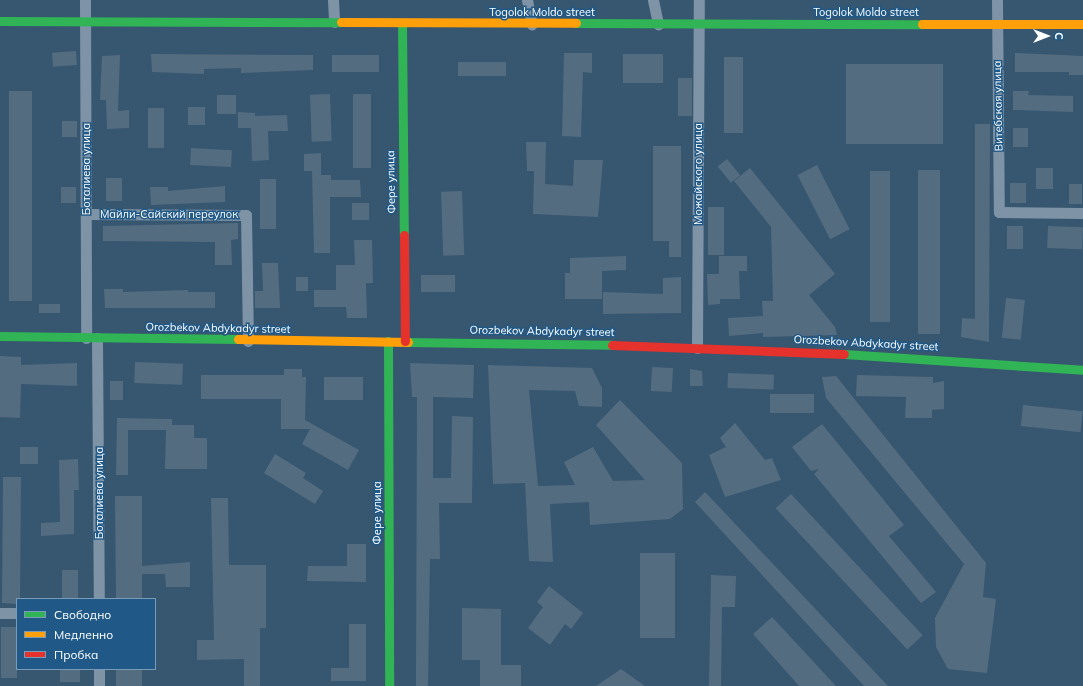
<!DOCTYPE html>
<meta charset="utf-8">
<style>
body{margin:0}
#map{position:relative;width:1083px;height:686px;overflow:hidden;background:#375670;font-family:Mulish,sans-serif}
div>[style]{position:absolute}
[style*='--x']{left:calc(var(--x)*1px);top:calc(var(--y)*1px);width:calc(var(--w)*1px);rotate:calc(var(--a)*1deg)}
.building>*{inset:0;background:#536c80;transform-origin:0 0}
.street>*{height:11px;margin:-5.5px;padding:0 5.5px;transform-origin:5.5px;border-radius:5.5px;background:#7e93a5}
.fast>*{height:9px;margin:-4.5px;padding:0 4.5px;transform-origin:4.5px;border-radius:4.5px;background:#30b455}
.slow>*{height:9px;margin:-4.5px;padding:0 4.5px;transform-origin:4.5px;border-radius:4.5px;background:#ff9f0a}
.jam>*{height:9px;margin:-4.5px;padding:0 4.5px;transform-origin:4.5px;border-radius:4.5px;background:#e5322d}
span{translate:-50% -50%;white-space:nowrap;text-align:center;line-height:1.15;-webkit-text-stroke:3px #205987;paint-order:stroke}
.street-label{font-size:11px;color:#fff}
.legend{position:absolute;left:16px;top:598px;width:140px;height:72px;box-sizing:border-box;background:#205987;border:1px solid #799bb7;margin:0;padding:5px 7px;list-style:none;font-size:12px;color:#fff}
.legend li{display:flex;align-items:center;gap:8px;height:20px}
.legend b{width:20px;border:1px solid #799bb7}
.north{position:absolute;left:1027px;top:16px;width:40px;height:40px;-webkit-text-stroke:3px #205987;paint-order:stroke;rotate:90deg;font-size:11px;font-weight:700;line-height:16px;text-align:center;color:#fff}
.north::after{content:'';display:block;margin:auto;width:14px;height:18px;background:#fff;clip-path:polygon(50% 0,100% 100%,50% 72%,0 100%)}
</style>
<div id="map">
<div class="building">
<div style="left:76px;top:51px;width:14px;height:24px;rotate:86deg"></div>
<div style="clip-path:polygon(564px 53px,592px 53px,592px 73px,583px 72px,581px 137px,562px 136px)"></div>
<div style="clip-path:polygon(1015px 53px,1083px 56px,1083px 75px,1069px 75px,1069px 72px,1015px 72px)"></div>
<div style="clip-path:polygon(151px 54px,313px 55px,313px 70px,241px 73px,241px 68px,204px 69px,204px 74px,152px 72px)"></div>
<div style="left:623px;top:54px;width:40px;height:29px"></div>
<div style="clip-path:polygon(120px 55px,118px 111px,129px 110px,129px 128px,107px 129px,106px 100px,100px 100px,102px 56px)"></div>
<div style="left:379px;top:55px;width:17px;height:47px;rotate:90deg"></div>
<div style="left:724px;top:57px;width:19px;height:76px"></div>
<div style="left:458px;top:62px;width:48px;height:14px"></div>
<div style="left:846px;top:64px;width:97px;height:80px"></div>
<div style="left:678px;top:78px;width:14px;height:38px"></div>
<div style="left:9px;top:91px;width:23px;height:210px"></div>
<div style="clip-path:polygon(1013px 91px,1029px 91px,1028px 95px,1073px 96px,1073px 112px,1013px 110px)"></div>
<div style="left:330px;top:94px;width:47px;height:20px;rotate:88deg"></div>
<div style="left:353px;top:94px;width:18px;height:74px"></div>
<div style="left:217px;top:95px;width:19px;height:19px"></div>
<div style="left:188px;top:107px;width:17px;height:18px"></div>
<div style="left:148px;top:108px;width:16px;height:40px"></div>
<div style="clip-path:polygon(238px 112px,255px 113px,255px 116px,287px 115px,288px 131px,268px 131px,269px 160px,252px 161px,251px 128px,238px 128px)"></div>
<div style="left:62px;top:121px;width:15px;height:16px"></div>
<div style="clip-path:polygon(975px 124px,990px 124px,989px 342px,961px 337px,962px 318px,975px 319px)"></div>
<div style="left:1013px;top:128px;width:15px;height:19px"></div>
<div style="clip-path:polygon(526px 142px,546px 142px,545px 184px,573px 186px,574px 160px,603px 160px,598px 217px,533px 214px,534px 171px,527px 171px)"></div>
<div style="clip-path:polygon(653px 146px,681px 146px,681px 257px,669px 257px,669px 241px,653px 241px)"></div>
<div style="left:191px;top:148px;width:41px;height:17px;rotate:3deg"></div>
<div style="clip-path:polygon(321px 153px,321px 175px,331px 175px,331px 180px,360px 180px,361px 197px,330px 197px,330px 253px,314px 253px,312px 171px,304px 171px,304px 154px)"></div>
<div style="left:727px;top:159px;width:21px;height:12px;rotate:51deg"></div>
<div style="left:817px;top:165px;width:72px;height:22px;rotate:63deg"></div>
<div style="clip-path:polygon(750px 168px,835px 274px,809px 295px,835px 327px,837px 335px,763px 337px,763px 333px,729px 336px,728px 318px,763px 316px,762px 301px,773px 301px,771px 227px,734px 181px)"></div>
<div style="left:1036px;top:168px;width:17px;height:21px"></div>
<div style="left:918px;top:170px;width:22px;height:164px"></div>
<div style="left:870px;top:171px;width:20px;height:151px"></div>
<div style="left:106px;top:178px;width:16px;height:23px"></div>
<div style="left:260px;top:179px;width:16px;height:50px"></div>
<div style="left:1010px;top:183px;width:16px;height:20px"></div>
<div style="left:1069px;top:184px;width:13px;height:20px"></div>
<div style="clip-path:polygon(225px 186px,225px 202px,151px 205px,150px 187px,168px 187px,168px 191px)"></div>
<div style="left:61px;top:187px;width:15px;height:16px"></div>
<div style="left:462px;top:191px;width:64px;height:21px;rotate:88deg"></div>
<div style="left:369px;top:203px;width:17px;height:17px;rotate:90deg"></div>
<div style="left:708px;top:207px;width:16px;height:48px"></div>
<div style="clip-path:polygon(238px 223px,238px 239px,231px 240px,232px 265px,215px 265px,215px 242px,103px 241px,103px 226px)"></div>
<div style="left:1007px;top:226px;width:16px;height:23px"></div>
<div style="left:1048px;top:226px;width:35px;height:22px;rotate:2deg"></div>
<div style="clip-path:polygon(354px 240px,372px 240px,373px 283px,366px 283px,367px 318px,347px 318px,346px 307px,314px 307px,314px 290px,336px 290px,336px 265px,355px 265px)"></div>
<div style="clip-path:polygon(626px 256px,626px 270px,602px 271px,602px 299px,565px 299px,565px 273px,570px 273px,570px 258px)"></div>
<div style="clip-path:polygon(719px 256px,747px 256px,747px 271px,739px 271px,740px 299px,720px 299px,720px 304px,708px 305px,707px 274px,719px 274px)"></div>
<div style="clip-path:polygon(262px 263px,278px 263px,280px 308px,255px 308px,255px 291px,263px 291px)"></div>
<div style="left:421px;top:275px;width:34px;height:17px"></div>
<div style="left:296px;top:277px;width:12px;height:14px"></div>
<div style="clip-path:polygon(681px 277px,681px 313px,603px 314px,603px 292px,663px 294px,663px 278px)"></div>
<div style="clip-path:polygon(104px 289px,123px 289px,123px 292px,188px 290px,188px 292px,215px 292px,215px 308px,105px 308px)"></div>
<div style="left:1006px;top:298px;width:19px;height:40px;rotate:6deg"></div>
<div style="left:39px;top:304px;width:21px;height:9px"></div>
<div style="clip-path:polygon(0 356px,21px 357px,21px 365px,77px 363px,77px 386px,21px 384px,20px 418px,0 417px)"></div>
<div style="left:135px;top:362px;width:48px;height:21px;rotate:2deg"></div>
<div style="clip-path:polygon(410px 363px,474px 365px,473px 398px,433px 397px,433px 478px,451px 478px,452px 416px,473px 417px,472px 503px,439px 503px,440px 559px,430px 559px,428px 686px,416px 686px,417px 397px,412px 397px)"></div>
<div style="clip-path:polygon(488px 365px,592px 368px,602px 388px,602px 407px,579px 406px,575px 391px,529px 390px,538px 486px,575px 485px,564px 462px,593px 447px,613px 481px,645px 480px,596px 425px,620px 400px,682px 463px,683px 509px,670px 519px,590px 525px,589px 502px,550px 504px,553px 562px,529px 561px,525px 483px,493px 484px)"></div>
<div style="left:652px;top:367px;width:21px;height:24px;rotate:3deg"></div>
<div style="clip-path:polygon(284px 369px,302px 369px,302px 377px,306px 377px,305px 420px,359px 450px,348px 470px,302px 444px,310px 429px,281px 429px,281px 399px,201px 399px,201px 375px,284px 375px)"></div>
<div style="clip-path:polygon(690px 369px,702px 371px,703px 386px,690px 386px)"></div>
<div style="left:728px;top:373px;width:46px;height:15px;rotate:2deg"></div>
<div style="clip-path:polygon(857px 375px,933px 377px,933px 383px,944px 381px,944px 409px,932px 410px,932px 418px,905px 418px,906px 397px,856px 396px)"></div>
<div style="clip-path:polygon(836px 376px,986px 563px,983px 597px,996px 599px,987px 673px,948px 669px,936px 647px,935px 618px,964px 564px,826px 398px,822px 377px)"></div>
<div style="left:324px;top:377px;width:39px;height:23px"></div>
<div style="left:110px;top:381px;width:13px;height:19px"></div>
<div style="left:814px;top:394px;width:19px;height:44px;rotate:90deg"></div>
<div style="left:1023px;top:405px;width:60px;height:21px;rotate:6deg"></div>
<div style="clip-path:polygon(117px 418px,172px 419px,172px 425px,194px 425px,194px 438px,207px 438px,207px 469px,165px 469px,166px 430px,128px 430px,128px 475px,116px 475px)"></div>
<div style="clip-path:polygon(735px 423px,765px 460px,772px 458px,781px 480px,725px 497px,709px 455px,726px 447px,720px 438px)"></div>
<div style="clip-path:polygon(822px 424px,904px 525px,889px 536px,936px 592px,921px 603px,814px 474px,819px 469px,811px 471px,792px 447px)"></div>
<div style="left:20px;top:447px;width:18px;height:17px"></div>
<div style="clip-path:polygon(275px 454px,306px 473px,303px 478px,323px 491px,315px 504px,264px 473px)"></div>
<div style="clip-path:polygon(78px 459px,79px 490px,74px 490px,74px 534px,41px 536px,41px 523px,60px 522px,59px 460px)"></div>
<div style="clip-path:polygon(3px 477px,21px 477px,20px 599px,17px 599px,17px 604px,2px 603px)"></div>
<div style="clip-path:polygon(705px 492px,709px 496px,888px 686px,864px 686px,695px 502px)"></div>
<div style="left:791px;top:494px;width:193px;height:21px;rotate:47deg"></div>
<div style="clip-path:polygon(115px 496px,142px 496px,142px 566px,190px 562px,190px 587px,166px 587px,165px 574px,142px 574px,142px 599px,116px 599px)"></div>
<div style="clip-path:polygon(211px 498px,228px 498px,229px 565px,266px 565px,266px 628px,260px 628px,260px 686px,244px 686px,244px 659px,197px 660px,197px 640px,214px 640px)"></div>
<div style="clip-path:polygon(347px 544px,366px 544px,366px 582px,307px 581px,308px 566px,347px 566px)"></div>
<div style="left:640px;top:553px;width:35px;height:85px"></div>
<div style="left:62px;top:570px;width:16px;height:29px"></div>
<div style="clip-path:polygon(711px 575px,736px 576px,735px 607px,722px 607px,721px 686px,709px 686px)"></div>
<div style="clip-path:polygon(549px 586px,583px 613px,571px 629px,565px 624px,550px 645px,528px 628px,543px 607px,537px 602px)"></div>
<div style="clip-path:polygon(462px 608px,501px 609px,501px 665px,521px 665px,521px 686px,480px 686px,480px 660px,462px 660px)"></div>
<div style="clip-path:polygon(772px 617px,836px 686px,799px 686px,753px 634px)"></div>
<div style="clip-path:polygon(349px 624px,366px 624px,366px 681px,331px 681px,331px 668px,349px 668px)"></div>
<div style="left:1px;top:627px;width:16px;height:51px"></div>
<div style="left:60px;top:669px;width:20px;height:13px"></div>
<div style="left:116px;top:669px;width:26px;height:17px"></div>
<div style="clip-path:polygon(621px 669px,645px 686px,596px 686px)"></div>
</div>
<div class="street">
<div style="--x:85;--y:0;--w:338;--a:89.8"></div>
<div style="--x:333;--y:0;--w:22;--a:87"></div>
<div style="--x:527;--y:0;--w:25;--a:79"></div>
<div style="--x:653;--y:0;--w:25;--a:78"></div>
<div style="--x:997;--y:0;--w:212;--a:89.5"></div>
<div style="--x:999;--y:212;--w:84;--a:0.7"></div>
<div style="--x:86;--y:214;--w:160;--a:0.4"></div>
<div style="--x:246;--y:215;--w:126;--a:89.1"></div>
<div style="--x:97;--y:338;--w:261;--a:89.6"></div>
<div style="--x:697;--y:348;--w:348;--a:-89.7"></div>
<div style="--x:0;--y:613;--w:17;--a:0"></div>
<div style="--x:99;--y:669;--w:17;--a:90"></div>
</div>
<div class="fast">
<div style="--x:0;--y:21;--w:341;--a:0.2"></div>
<div style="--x:402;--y:23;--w:212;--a:89.5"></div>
<div style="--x:576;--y:23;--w:346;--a:0.2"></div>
<div style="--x:0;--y:336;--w:238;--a:0.7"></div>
<div style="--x:388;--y:341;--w:345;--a:89.8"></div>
<div style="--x:408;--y:342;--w:204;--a:0.8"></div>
<div style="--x:844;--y:354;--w:240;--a:3.8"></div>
</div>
<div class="slow">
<div style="--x:341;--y:22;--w:235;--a:0.2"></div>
<div style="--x:922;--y:24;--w:161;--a:0"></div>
<div style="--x:238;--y:339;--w:170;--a:1"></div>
</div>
<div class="jam">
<div style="--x:404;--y:235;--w:106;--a:89.5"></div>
<div style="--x:612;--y:345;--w:232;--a:2.2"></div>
</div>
<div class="street-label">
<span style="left:542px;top:12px">Togolok Moldo street</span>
<span style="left:866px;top:12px">Togolok Moldo street</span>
<span style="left:998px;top:106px;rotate:-91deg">Витебская улица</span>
<span style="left:86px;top:169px;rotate:-90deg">Боталиева улица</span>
<span style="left:698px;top:174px;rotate:-90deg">Можайского улица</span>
<span style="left:391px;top:182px;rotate:-91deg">Фере улица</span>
<span style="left:169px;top:214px">Майли-Сайский переулок</span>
<span style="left:218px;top:328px;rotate:1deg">Orozbekov Abdykadyr street</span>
<span style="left:542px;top:331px;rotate:1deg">Orozbekov Abdykadyr street</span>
<span style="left:866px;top:343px;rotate:3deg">Orozbekov Abdykadyr street</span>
<span style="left:99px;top:493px;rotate:-90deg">Боталиева улица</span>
<span style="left:377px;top:513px;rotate:-90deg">Фере улица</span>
</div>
<ul class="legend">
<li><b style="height:5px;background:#30b455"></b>Свободно</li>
<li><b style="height:5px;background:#ff9f0a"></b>Медленно</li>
<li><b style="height:5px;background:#e5322d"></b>Пробка</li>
</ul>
<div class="north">С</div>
</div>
